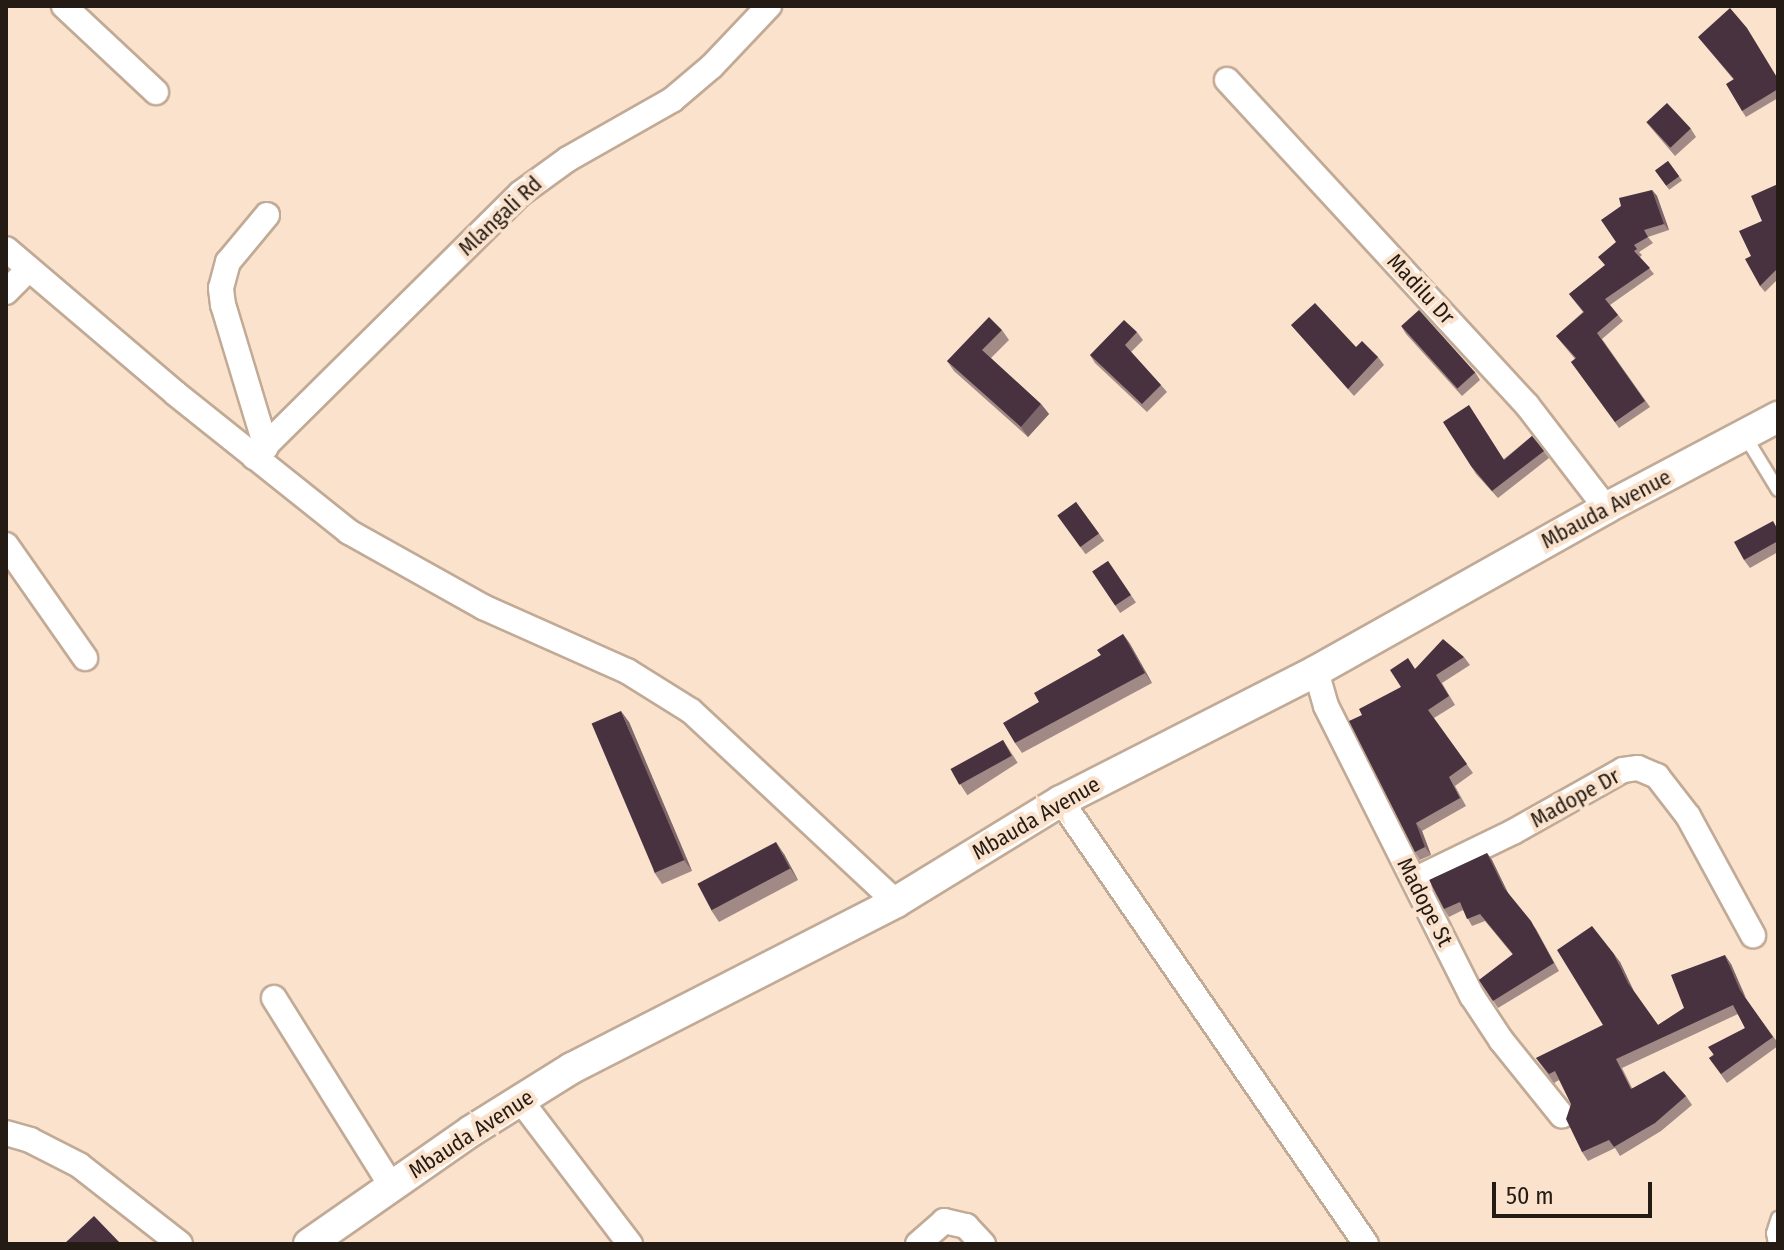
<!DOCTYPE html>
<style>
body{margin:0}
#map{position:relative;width:1784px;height:1250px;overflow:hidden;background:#fae2cd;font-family:"Fira Sans Condensed",sans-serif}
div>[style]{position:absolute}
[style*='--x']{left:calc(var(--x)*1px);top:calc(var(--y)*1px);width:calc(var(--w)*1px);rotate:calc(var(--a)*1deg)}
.roads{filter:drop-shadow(2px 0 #c1aa96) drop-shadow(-2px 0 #c1aa96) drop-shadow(0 2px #c1aa96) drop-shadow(0 -2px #c1aa96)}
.service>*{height:12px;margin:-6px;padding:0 6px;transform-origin:6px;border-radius:6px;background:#fff}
.minor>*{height:24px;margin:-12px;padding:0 12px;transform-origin:12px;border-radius:12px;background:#fff}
.tertiary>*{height:30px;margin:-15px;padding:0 15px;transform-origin:15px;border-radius:15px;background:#fff}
.wall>*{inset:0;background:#a18a86;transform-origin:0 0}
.shaded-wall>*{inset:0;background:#7d676a}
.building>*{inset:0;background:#483240;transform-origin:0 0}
span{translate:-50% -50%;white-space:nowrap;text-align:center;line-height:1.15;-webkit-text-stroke:8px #fae2cd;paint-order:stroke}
.street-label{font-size:22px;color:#241b14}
.frame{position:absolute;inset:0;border:8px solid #241b14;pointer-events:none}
.scale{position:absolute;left:1492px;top:1182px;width:160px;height:36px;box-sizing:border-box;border:4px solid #241b14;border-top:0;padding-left:10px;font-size:24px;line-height:28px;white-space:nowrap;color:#241b14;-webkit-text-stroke:6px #fae2cd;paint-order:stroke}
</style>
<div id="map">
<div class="roads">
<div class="service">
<div style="--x:1745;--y:436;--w:63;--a:58.6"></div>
<div style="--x:1775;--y:1244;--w:11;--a:-100"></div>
<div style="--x:1773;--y:1233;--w:16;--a:-72"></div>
</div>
<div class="minor">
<div style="--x:64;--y:6;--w:126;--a:43.1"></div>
<div style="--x:1227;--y:80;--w:442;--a:47.3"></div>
<div style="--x:1527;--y:405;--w:130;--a:52.5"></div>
<div style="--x:6;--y:249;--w:222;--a:40.4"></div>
<div style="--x:175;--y:393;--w:223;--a:38.6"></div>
<div style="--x:349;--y:532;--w:154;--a:29.2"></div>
<div style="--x:483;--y:607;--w:158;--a:24"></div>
<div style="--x:627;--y:671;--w:75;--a:32"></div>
<div style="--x:691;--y:711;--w:280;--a:43"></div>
<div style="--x:6;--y:292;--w:31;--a:-45"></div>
<div style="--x:266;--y:447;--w:148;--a:-106.8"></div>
<div style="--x:223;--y:305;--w:17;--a:-97"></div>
<div style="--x:221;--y:288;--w:27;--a:-75"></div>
<div style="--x:228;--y:262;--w:61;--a:-50.3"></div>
<div style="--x:254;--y:457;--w:375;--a:-44.7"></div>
<div style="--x:521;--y:193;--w:58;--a:-35.9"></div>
<div style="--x:568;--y:159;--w:120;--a:-29.6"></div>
<div style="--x:672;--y:100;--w:52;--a:-40.4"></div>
<div style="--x:712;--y:66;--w:83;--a:-46.5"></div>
<div style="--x:6;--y:545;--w:138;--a:55"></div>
<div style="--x:1316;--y:671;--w:36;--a:74"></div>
<div style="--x:1326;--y:706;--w:325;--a:63.3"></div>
<div style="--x:1472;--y:996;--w:53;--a:56.6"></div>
<div style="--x:1501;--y:1040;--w:97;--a:51.2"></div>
<div style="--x:1061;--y:801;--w:538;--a:55.45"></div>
<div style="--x:1414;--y:880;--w:110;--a:-25.9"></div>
<div style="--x:1513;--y:832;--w:126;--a:-29.4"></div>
<div style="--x:1623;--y:770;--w:15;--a:-8"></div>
<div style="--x:1638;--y:768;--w:21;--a:23"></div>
<div style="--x:1657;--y:776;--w:51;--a:52.2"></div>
<div style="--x:1688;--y:816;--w:136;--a:61.4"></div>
<div style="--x:274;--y:998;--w:223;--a:58"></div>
<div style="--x:521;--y:1101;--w:180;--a:52.7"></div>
<div style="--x:6;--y:1133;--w:25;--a:16"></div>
<div style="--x:30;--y:1140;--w:55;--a:27"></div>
<div style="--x:79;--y:1165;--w:128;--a:38"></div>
<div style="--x:918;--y:1244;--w:35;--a:-41"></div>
<div style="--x:944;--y:1221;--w:23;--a:13"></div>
<div style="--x:966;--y:1226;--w:25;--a:47"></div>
</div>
<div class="tertiary">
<div style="--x:309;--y:1244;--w:198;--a:-34.9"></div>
<div style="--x:471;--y:1131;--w:119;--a:-32"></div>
<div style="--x:572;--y:1068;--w:364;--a:-27.1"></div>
<div style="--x:896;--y:902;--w:193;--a:-31.5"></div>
<div style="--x:1061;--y:801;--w:286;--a:-27"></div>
<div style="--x:1316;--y:671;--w:333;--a:-29.3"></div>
<div style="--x:1606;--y:508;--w:195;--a:-27.9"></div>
</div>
</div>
<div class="wall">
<div style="clip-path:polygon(1698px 37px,1778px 78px,1778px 98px,1746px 117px,1742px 111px,1734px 80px)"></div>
<div style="clip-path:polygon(1646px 122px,1691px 129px,1696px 137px,1675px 156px)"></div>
<div style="left:1668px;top:161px;width:24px;height:16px;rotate:54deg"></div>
<div style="clip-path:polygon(1778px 184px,1778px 279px,1765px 292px,1760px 286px,1751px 256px,1762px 221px)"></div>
<div style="clip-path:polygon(1652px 190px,1657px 196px,1669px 230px,1648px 237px,1653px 243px,1639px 252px,1642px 255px,1640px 257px,1654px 274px,1610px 305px,1623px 321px,1602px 339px,1650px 407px,1619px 428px,1571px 362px,1575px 359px,1556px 336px,1583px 312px,1569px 294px,1605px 266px,1616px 242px)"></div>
<div style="clip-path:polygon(1291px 325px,1356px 347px,1378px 357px,1384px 365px,1354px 396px)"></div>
<div style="clip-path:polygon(1401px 326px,1475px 372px,1480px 380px,1462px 396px,1406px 334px)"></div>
<div style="clip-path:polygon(1002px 330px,1009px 340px,991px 358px,1041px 404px,1049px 414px,1028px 437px,954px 371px,947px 361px)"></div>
<div style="clip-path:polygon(1137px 332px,1143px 340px,1131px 352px,1161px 385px,1167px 392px,1147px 412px,1095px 363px,1090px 355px)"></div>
<div style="clip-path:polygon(1443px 422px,1504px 459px,1532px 436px,1549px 458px,1498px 498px,1476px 474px)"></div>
<div style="left:1076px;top:502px;width:48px;height:23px;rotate:54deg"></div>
<div style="clip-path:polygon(1778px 528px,1778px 552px,1750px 568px,1744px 560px)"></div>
<div style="left:1108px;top:561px;width:50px;height:19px;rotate:56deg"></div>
<div style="clip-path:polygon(1123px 634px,1130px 644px,1152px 683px,1022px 753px,1015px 743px,1039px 702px,1101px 655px)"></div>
<div style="clip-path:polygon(1464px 657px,1470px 665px,1442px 683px,1455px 705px,1434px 718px,1473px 773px,1455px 786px,1466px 806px,1422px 831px,1431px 855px,1420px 860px,1415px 852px,1362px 715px,1401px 687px,1416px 668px)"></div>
<div style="clip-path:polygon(629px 722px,692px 871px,662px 884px,654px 872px)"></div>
<div style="left:1003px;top:740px;width:27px;height:60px;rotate:57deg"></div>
<div style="clip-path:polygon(1487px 853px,1492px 860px,1508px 893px,1536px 929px,1559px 971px,1498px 1008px,1479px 980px,1513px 955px,1485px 921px,1472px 926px,1463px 910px,1449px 917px,1444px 909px)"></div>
<div style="clip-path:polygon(784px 854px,798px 880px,719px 922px,711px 910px)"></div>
<div style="clip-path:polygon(1620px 962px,1634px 991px,1658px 1025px,1684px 1008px,1731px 964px,1745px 998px,1778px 1043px,1778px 1046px,1727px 1083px,1709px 1058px,1745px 1028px,1738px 1014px,1622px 1068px,1632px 1088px,1686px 1096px,1692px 1105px,1661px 1131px,1620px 1156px,1615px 1148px,1588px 1161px,1582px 1152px,1571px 1104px,1559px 1080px,1554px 1083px,1536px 1058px,1603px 1025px)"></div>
</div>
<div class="shaded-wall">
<div style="clip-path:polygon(1652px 190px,1657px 196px,1669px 230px,1664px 224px)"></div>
<div style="clip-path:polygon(1041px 404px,1049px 414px,1028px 437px,1021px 427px)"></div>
<div style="clip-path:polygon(1123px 634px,1130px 644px,1152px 683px,1145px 673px)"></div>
<div style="clip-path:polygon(621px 711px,629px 722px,692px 871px,684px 860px)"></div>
<div style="clip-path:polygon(1416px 823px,1422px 831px,1431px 855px,1425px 847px)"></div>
<div style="clip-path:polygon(776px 842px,784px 854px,798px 880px,790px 868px)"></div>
<div style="clip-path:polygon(1487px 853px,1492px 860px,1509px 895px,1504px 888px)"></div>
<div style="clip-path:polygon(1614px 954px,1620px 962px,1634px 992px,1628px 983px)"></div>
<div style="clip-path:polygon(1725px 955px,1731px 964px,1746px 998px,1740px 990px)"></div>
</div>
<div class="building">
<div style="clip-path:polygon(1730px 8px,1747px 28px,1778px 79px,1778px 89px,1742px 111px,1726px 84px,1734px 79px,1698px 37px)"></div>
<div style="left:1667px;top:103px;width:35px;height:28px;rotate:47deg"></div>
<div style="left:1668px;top:161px;width:19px;height:16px;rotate:54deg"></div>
<div style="clip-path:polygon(1778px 184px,1778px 268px,1760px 286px,1745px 259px,1751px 256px,1739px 231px,1762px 221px,1751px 196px)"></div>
<div style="clip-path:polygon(1652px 190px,1664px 224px,1644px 230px,1648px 237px,1634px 245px,1637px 249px,1634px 251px,1650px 268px,1605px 299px,1618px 315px,1597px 333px,1645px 401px,1615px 422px,1571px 362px,1576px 358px,1556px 336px,1584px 312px,1569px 294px,1605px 265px,1598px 257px,1616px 242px,1601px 220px,1621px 206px,1619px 198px)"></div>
<div style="clip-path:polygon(1315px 303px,1356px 347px,1362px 341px,1378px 357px,1348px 389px,1291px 325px)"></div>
<div style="left:1419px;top:310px;width:84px;height:24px;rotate:48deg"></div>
<div style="clip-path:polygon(989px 317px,1002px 330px,982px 350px,1041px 404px,1021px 427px,947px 361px)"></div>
<div style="clip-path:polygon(1124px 320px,1137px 332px,1125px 345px,1161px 385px,1142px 404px,1090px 355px)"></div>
<div style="clip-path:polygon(1469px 405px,1504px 460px,1532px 436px,1544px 451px,1492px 491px,1471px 466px,1443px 422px)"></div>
<div style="left:1076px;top:502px;width:39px;height:23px;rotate:54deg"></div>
<div style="clip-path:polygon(1773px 521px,1778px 530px,1778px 541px,1744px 560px,1734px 542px)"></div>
<div style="left:1108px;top:561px;width:41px;height:19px;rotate:56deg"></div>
<div style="clip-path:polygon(1123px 634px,1145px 673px,1015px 743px,1003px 723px,1039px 702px,1034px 693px,1101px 655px,1097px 650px)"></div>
<div style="clip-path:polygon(1443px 639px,1464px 657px,1436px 675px,1449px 696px,1428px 710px,1467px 764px,1449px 777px,1460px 798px,1416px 823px,1425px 847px,1415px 852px,1349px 721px,1362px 715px,1359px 709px,1401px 687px,1390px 670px,1408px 658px,1415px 669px)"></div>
<div style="left:621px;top:711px;width:162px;height:32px;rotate:67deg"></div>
<div style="left:1003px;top:740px;width:18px;height:60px;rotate:61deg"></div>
<div style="left:776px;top:842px;width:30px;height:89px;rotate:62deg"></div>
<div style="clip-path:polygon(1487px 853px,1504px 888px,1531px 921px,1554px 963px,1493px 1001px,1479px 980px,1513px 954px,1480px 914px,1467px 919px,1460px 902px,1444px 909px,1429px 880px)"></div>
<div style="clip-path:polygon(1592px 926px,1614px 954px,1628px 983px,1658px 1025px,1684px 1008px,1671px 975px,1725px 955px,1740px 990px,1773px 1037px,1721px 1074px,1709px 1058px,1714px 1055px,1708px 1047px,1745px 1028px,1733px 1005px,1616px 1059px,1631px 1089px,1664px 1071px,1686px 1096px,1655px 1123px,1614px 1147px,1609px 1140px,1582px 1152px,1566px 1119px,1571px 1104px,1555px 1071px,1549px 1074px,1536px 1058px,1603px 1025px,1557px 950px)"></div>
<div style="clip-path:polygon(94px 1216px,121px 1244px,64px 1244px)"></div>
</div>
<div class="street-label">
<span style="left:500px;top:216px;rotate:-43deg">Mlangali Rd</span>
<span style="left:1421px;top:289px;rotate:47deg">Madilu Dr</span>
<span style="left:1606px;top:509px;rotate:-28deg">Mbauda Avenue</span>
<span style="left:1575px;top:798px;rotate:-29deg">Madope Dr</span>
<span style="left:1036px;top:818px;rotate:-30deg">Mbauda Avenue</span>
<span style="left:1425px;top:902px;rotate:63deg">Madope St</span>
<span style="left:471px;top:1134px;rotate:-33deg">Mbauda Avenue</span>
</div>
<div class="frame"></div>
<div class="scale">50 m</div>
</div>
